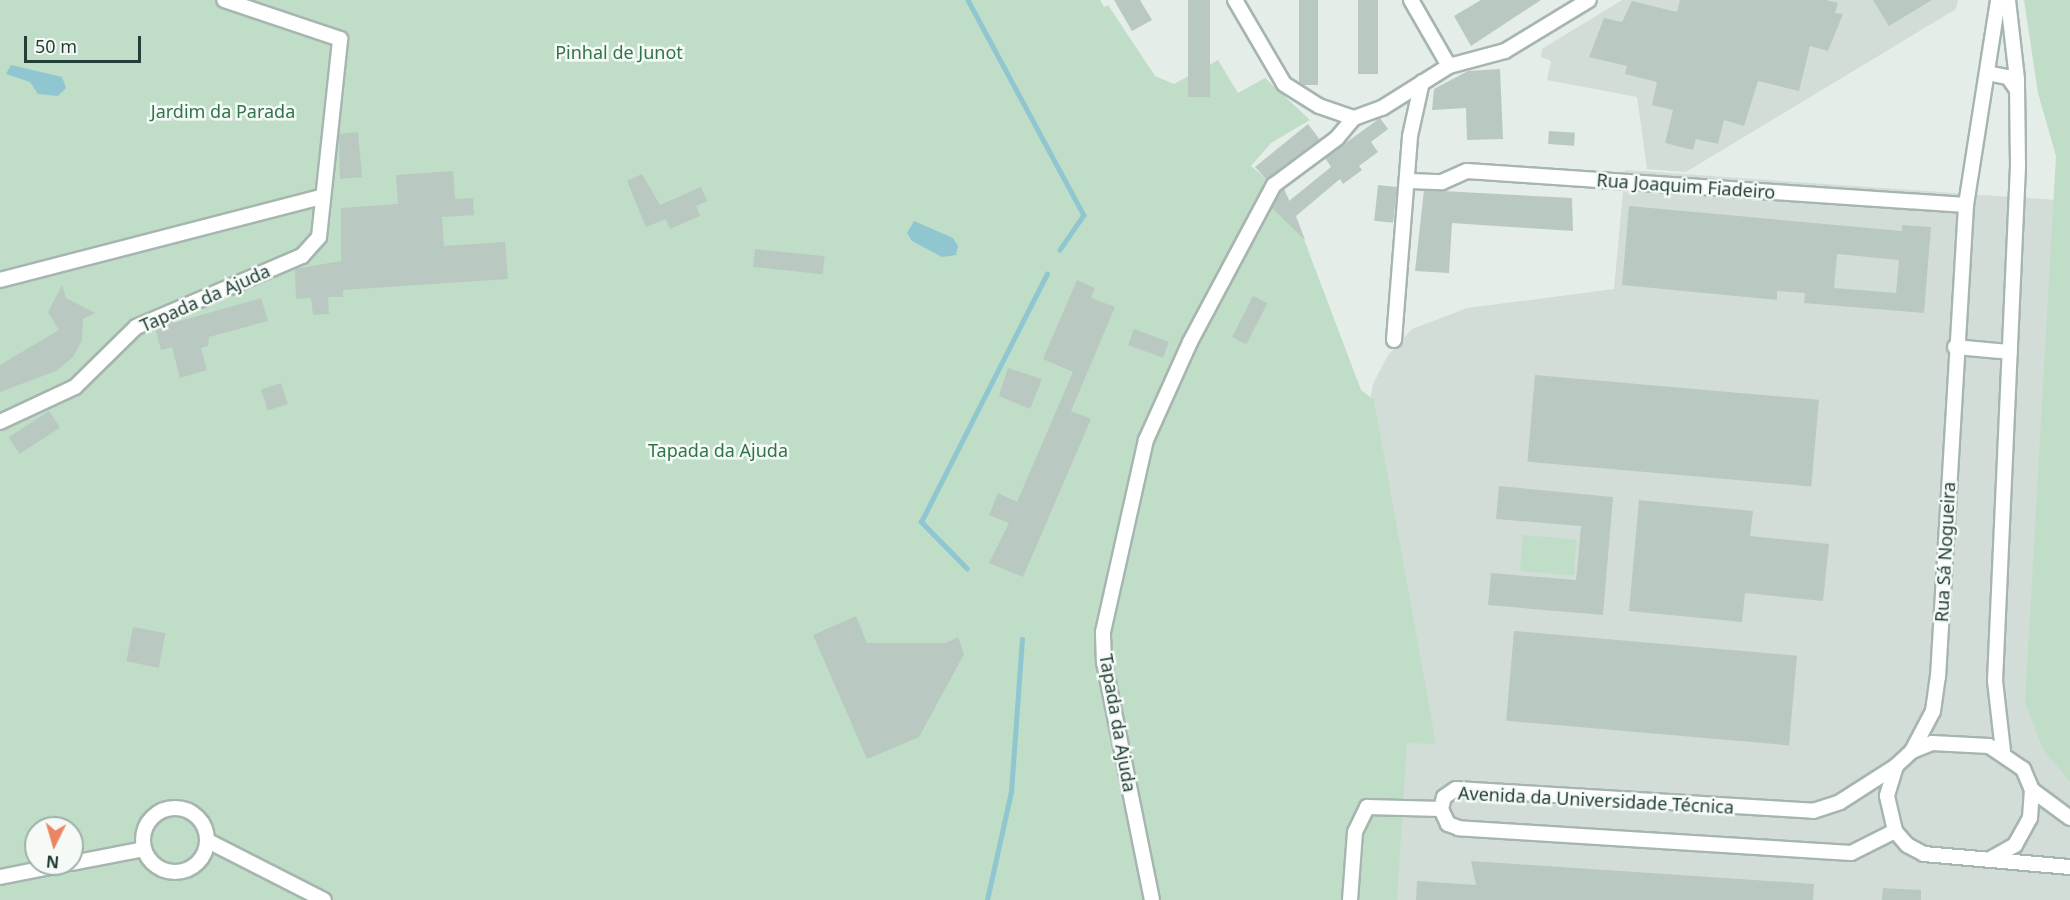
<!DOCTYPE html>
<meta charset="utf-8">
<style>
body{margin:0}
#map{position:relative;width:2070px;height:900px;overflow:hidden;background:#e5ede9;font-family:"Noto Sans",sans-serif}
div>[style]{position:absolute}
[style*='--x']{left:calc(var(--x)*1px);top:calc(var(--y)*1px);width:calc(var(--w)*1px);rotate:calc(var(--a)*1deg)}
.built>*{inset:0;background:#d3ddd8}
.green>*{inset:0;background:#bfddc7;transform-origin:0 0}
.water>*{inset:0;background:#8fc6d0}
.stream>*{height:4.5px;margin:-2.25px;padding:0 2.25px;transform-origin:2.25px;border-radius:2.25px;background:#8fc6d0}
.building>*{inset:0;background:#bac8c2;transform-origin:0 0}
.roads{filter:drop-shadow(2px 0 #a7b5b0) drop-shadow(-2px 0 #a7b5b0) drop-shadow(0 2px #a7b5b0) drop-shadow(0 -2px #a7b5b0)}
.minor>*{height:14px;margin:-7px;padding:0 7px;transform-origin:7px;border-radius:7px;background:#fff}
.minor>.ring{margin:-7px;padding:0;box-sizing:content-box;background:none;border:14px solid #fff;border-radius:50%}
span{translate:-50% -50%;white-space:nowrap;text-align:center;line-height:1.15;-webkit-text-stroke:5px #f5faf7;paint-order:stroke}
.park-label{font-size:18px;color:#30744a}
.street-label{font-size:18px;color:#243f37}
.north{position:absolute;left:24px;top:816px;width:60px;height:60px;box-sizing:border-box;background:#f5faf7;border:2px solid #a1afaa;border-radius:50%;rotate:185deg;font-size:16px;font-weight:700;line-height:24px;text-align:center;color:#243f37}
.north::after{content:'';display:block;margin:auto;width:21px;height:27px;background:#ec8564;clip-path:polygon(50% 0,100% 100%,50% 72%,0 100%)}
.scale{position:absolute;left:24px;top:36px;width:117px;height:27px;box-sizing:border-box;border:3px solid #243f37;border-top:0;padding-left:8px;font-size:18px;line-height:21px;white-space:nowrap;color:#243f37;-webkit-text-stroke:4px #f5faf7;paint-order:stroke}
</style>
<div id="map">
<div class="built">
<div style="clip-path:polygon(1622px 0,1958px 0,1956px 9px,1686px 172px,1647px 169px,1637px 97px,1547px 80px,1551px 61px,1541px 57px,1542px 49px)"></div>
<div style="clip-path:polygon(1625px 170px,2070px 201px,2070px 900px,1393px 900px,1369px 406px,1373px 384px,1388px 355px,1412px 329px,1467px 308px,1614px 289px)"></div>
</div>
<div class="green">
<div style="clip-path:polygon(evenodd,0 0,1100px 0,1104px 7px,1108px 5px,1155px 76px,1174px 84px,1218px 60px,1238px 93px,1265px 78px,1310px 120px,1271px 143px,1251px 166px,1288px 197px,1361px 390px,1374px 400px,1436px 744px,1407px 743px,1397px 900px,0 900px,0 0,36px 828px,72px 828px,72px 864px,36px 864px,36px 828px)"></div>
<div style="clip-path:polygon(2024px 0,2070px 0,2070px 782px,2043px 749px,2025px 703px,2056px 156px,2038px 93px)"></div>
<div style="left:1523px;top:535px;width:54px;height:36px;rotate:5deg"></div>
</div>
<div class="water">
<div style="clip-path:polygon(11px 65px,62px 77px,66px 88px,58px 96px,38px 94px,30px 82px,6px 74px)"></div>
<div style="clip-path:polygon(914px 221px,953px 238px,958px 246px,956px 255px,942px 257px,912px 241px,907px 233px)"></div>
</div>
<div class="stream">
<div style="--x:968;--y:0;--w:244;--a:61.7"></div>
<div style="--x:1084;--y:215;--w:42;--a:124.4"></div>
<div style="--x:967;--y:569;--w:66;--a:-134.4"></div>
<div style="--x:921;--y:522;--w:278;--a:-63.1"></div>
<div style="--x:987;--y:900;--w:111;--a:-77.5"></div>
<div style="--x:1011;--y:792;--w:153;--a:-85.9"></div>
</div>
<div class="building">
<div style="clip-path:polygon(1114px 0,1140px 0,1152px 20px,1132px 31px)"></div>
<div style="left:1188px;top:0;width:22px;height:97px"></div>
<div style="left:1299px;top:0;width:19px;height:85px"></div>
<div style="left:1358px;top:0;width:20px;height:74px"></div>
<div style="clip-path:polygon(1481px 0,1541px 0,1471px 46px,1454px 16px)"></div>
<div style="clip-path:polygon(1680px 0,1826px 0,1838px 3px,1835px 13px,1843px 14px,1828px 51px,1810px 46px,1799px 91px,1758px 81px,1744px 126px,1724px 120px,1718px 144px,1696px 139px,1693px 150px,1665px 143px,1673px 110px,1652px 105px,1657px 82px,1625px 74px,1627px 66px,1589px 57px,1604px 18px,1622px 22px,1632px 1px,1677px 12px)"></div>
<div style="clip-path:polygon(1873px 0,1932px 0,1889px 26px)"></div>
<div style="clip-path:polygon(1500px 69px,1503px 139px,1467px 140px,1466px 108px,1432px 110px,1434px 89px,1468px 71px)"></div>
<div style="clip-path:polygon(1380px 118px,1388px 129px,1371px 142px,1378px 152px,1359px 166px,1362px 170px,1343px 184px,1340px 179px,1296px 216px,1305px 240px,1272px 208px,1281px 191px,1284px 188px,1289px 201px,1331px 167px,1325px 158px)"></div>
<div style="clip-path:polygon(1308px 124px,1320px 140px,1267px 180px,1255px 167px)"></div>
<div style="left:1549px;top:131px;width:26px;height:13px;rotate:4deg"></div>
<div style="clip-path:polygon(358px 132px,362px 177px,340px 179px,339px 134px)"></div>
<div style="clip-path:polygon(453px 171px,455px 199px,473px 198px,474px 215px,442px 217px,444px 246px,505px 242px,508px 279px,343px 290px,343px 297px,328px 297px,329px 314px,313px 315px,311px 298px,296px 299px,295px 269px,341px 261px,341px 208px,398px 204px,396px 175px)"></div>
<div style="clip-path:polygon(642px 174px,660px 205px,701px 187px,707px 201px,696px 206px,700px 216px,670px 229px,666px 219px,646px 227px,627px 181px)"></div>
<div style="left:1378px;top:185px;width:19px;height:36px;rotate:6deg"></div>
<div style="clip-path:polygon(1424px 190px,1572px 198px,1573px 231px,1452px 223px,1449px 273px,1415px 271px)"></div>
<div style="clip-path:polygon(evenodd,1629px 206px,1902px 231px,1902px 225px,1931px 227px,1924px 313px,1804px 303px,1805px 293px,1777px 291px,1777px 300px,1622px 285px,1629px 206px,1837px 254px,1899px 260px,1896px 293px,1834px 288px,1837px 254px)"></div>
<div style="left:755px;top:249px;width:70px;height:18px;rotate:6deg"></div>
<div style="clip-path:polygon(1077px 280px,1095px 288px,1091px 298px,1115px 307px,1071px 411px,1091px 419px,1023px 577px,989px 563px,1009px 523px,989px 515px,998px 493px,1017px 502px,1073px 372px,1043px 359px)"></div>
<div style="clip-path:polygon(62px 285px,66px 298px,95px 313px,83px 319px,82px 340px,73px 357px,56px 371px,0 392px,0 365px,59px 330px,48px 312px)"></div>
<div style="left:1253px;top:296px;width:16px;height:46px;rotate:27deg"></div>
<div style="clip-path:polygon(261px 298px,268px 321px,209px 337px,208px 346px,201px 348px,207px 370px,180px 378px,172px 347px,161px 350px,155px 328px)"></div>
<div style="left:1134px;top:329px;width:37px;height:17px;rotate:20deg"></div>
<div style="clip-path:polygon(1008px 368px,1042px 379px,1030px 409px,999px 396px)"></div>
<div style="left:1535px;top:375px;width:285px;height:87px;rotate:5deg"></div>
<div style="left:281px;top:383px;width:22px;height:21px;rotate:72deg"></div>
<div style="left:49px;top:411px;width:20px;height:48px;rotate:57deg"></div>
<div style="clip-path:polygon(1499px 486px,1613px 497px,1603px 615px,1488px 605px,1491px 573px,1576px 580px,1578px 560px,1581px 526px,1496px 519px)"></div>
<div style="clip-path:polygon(1639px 500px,1753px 511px,1750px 536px,1829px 544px,1823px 601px,1745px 593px,1742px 622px,1629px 611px)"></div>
<div style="clip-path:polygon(856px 616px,867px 643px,946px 643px,958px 637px,964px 654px,919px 737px,867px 759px,813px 635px)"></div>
<div style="left:133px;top:627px;width:33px;height:35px;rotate:11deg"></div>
<div style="left:1514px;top:631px;width:284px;height:90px;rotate:5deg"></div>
<div style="clip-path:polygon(1471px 861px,1814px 884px,1813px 900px,1416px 900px,1417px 881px,1476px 885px)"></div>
<div style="clip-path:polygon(1883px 888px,1921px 890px,1921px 900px,1882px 900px)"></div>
</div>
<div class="roads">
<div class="minor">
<div style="--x:1235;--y:0;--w:97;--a:59.7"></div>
<div style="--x:1284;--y:84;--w:41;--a:32.2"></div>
<div style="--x:1319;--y:106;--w:37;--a:19"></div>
<div style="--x:1411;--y:0;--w:76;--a:60.1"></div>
<div style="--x:1987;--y:73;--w:21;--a:11"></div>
<div style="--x:2008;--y:77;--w:16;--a:55"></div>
<div style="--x:1409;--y:181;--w:33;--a:2"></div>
<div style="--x:1442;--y:182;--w:27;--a:-24"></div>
<div style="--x:1467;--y:171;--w:500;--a:3.9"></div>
<div style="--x:0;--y:280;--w:331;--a:-14.5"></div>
<div style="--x:1394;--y:340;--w:205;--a:-85.5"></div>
<div style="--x:1410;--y:136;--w:55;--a:-77.5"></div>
<div style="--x:1955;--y:347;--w:55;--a:5.2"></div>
<div style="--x:0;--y:422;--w:83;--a:-25"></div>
<div style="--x:75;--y:387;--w:86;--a:-44.5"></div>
<div style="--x:136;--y:327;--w:181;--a:-23.2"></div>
<div style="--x:302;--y:256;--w:25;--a:-48"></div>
<div style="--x:319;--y:237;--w:199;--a:-83.9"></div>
<div style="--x:340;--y:39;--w:122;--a:-161.4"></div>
<div style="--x:1912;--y:751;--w:45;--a:-62.3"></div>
<div style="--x:1933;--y:711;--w:34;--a:-82"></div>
<div style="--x:1938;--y:677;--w:473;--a:-86.6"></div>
<div style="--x:1966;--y:205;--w:207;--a:-81.1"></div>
<div style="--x:2003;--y:751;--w:70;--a:-96.5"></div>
<div style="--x:1995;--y:681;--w:516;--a:-87.44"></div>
<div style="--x:2018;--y:166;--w:87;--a:-90.7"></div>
<div style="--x:2017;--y:79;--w:80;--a:-96.5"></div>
<div style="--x:2032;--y:790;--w:47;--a:36.4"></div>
<div class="ring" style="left:143px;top:808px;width:50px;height:50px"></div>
<div style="--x:1895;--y:831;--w:49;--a:153.4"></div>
<div style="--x:1851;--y:853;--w:393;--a:-176.4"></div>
<div style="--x:1459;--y:828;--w:12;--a:-160"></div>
<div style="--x:1448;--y:824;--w:17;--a:-115"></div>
<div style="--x:1441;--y:809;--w:12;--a:-76"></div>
<div style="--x:1444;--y:797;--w:14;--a:-34"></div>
<div style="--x:1456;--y:789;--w:358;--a:3.5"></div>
<div style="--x:1813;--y:811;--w:28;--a:-18"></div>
<div style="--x:1840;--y:802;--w:67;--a:-32.7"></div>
<div style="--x:208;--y:841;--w:130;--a:27"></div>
<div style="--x:1990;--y:859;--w:29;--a:-29"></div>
<div style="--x:2015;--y:845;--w:31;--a:-61"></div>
<div style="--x:2030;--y:818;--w:28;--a:-86"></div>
<div style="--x:2032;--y:790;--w:23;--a:-113"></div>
<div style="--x:2023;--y:769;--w:41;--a:-145.9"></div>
<div style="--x:1989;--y:746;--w:57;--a:-177"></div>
<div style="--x:1932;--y:743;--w:22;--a:158"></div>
<div style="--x:1912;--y:751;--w:22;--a:137"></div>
<div style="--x:1896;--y:766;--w:31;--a:107"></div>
<div style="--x:1887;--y:796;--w:36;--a:77"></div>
<div style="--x:1895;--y:831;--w:18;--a:49"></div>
<div style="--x:1907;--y:845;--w:19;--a:28"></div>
<div style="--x:1924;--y:854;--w:147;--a:5.1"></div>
<div style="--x:72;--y:863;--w:73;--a:-11"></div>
<div style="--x:0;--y:877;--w:66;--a:-11.3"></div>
<div style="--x:1152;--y:900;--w:242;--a:-101.4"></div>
<div style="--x:1104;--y:663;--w:31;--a:-92"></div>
<div style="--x:1103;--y:632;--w:197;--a:-77.4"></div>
<div style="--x:1146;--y:440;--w:107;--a:-65.8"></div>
<div style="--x:1190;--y:342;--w:178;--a:-61.9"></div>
<div style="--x:1274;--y:185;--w:79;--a:-36.7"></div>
<div style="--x:1337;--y:138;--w:26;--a:-50"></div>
<div style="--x:1354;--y:118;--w:30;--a:-20"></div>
<div style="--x:1382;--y:108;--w:79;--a:-32.1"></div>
<div style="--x:1449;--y:66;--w:58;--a:-15"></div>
<div style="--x:1505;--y:51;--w:98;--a:-31.3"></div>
<div style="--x:1350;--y:900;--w:68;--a:-85.8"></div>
<div style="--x:1355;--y:832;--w:28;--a:-64"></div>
<div style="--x:1367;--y:807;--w:74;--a:1.5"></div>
</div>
</div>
<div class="park-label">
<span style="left:619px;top:52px">Pinhal de Junot</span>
<span style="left:223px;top:111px">Jardim da Parada</span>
<span style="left:718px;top:450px">Tapada da Ajuda</span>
</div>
<div class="street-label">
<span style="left:1686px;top:186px;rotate:4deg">Rua Joaquim Fiadeiro</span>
<span style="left:205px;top:298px;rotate:-24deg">Tapada da Ajuda</span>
<span style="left:1945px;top:552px;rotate:-87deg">Rua Sá Nogueira</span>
<span style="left:1118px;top:723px;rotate:80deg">Tapada da Ajuda</span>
<span style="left:1596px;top:800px;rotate:3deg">Avenida da Universidade Técnica</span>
</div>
<div class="north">N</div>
<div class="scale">50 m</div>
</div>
